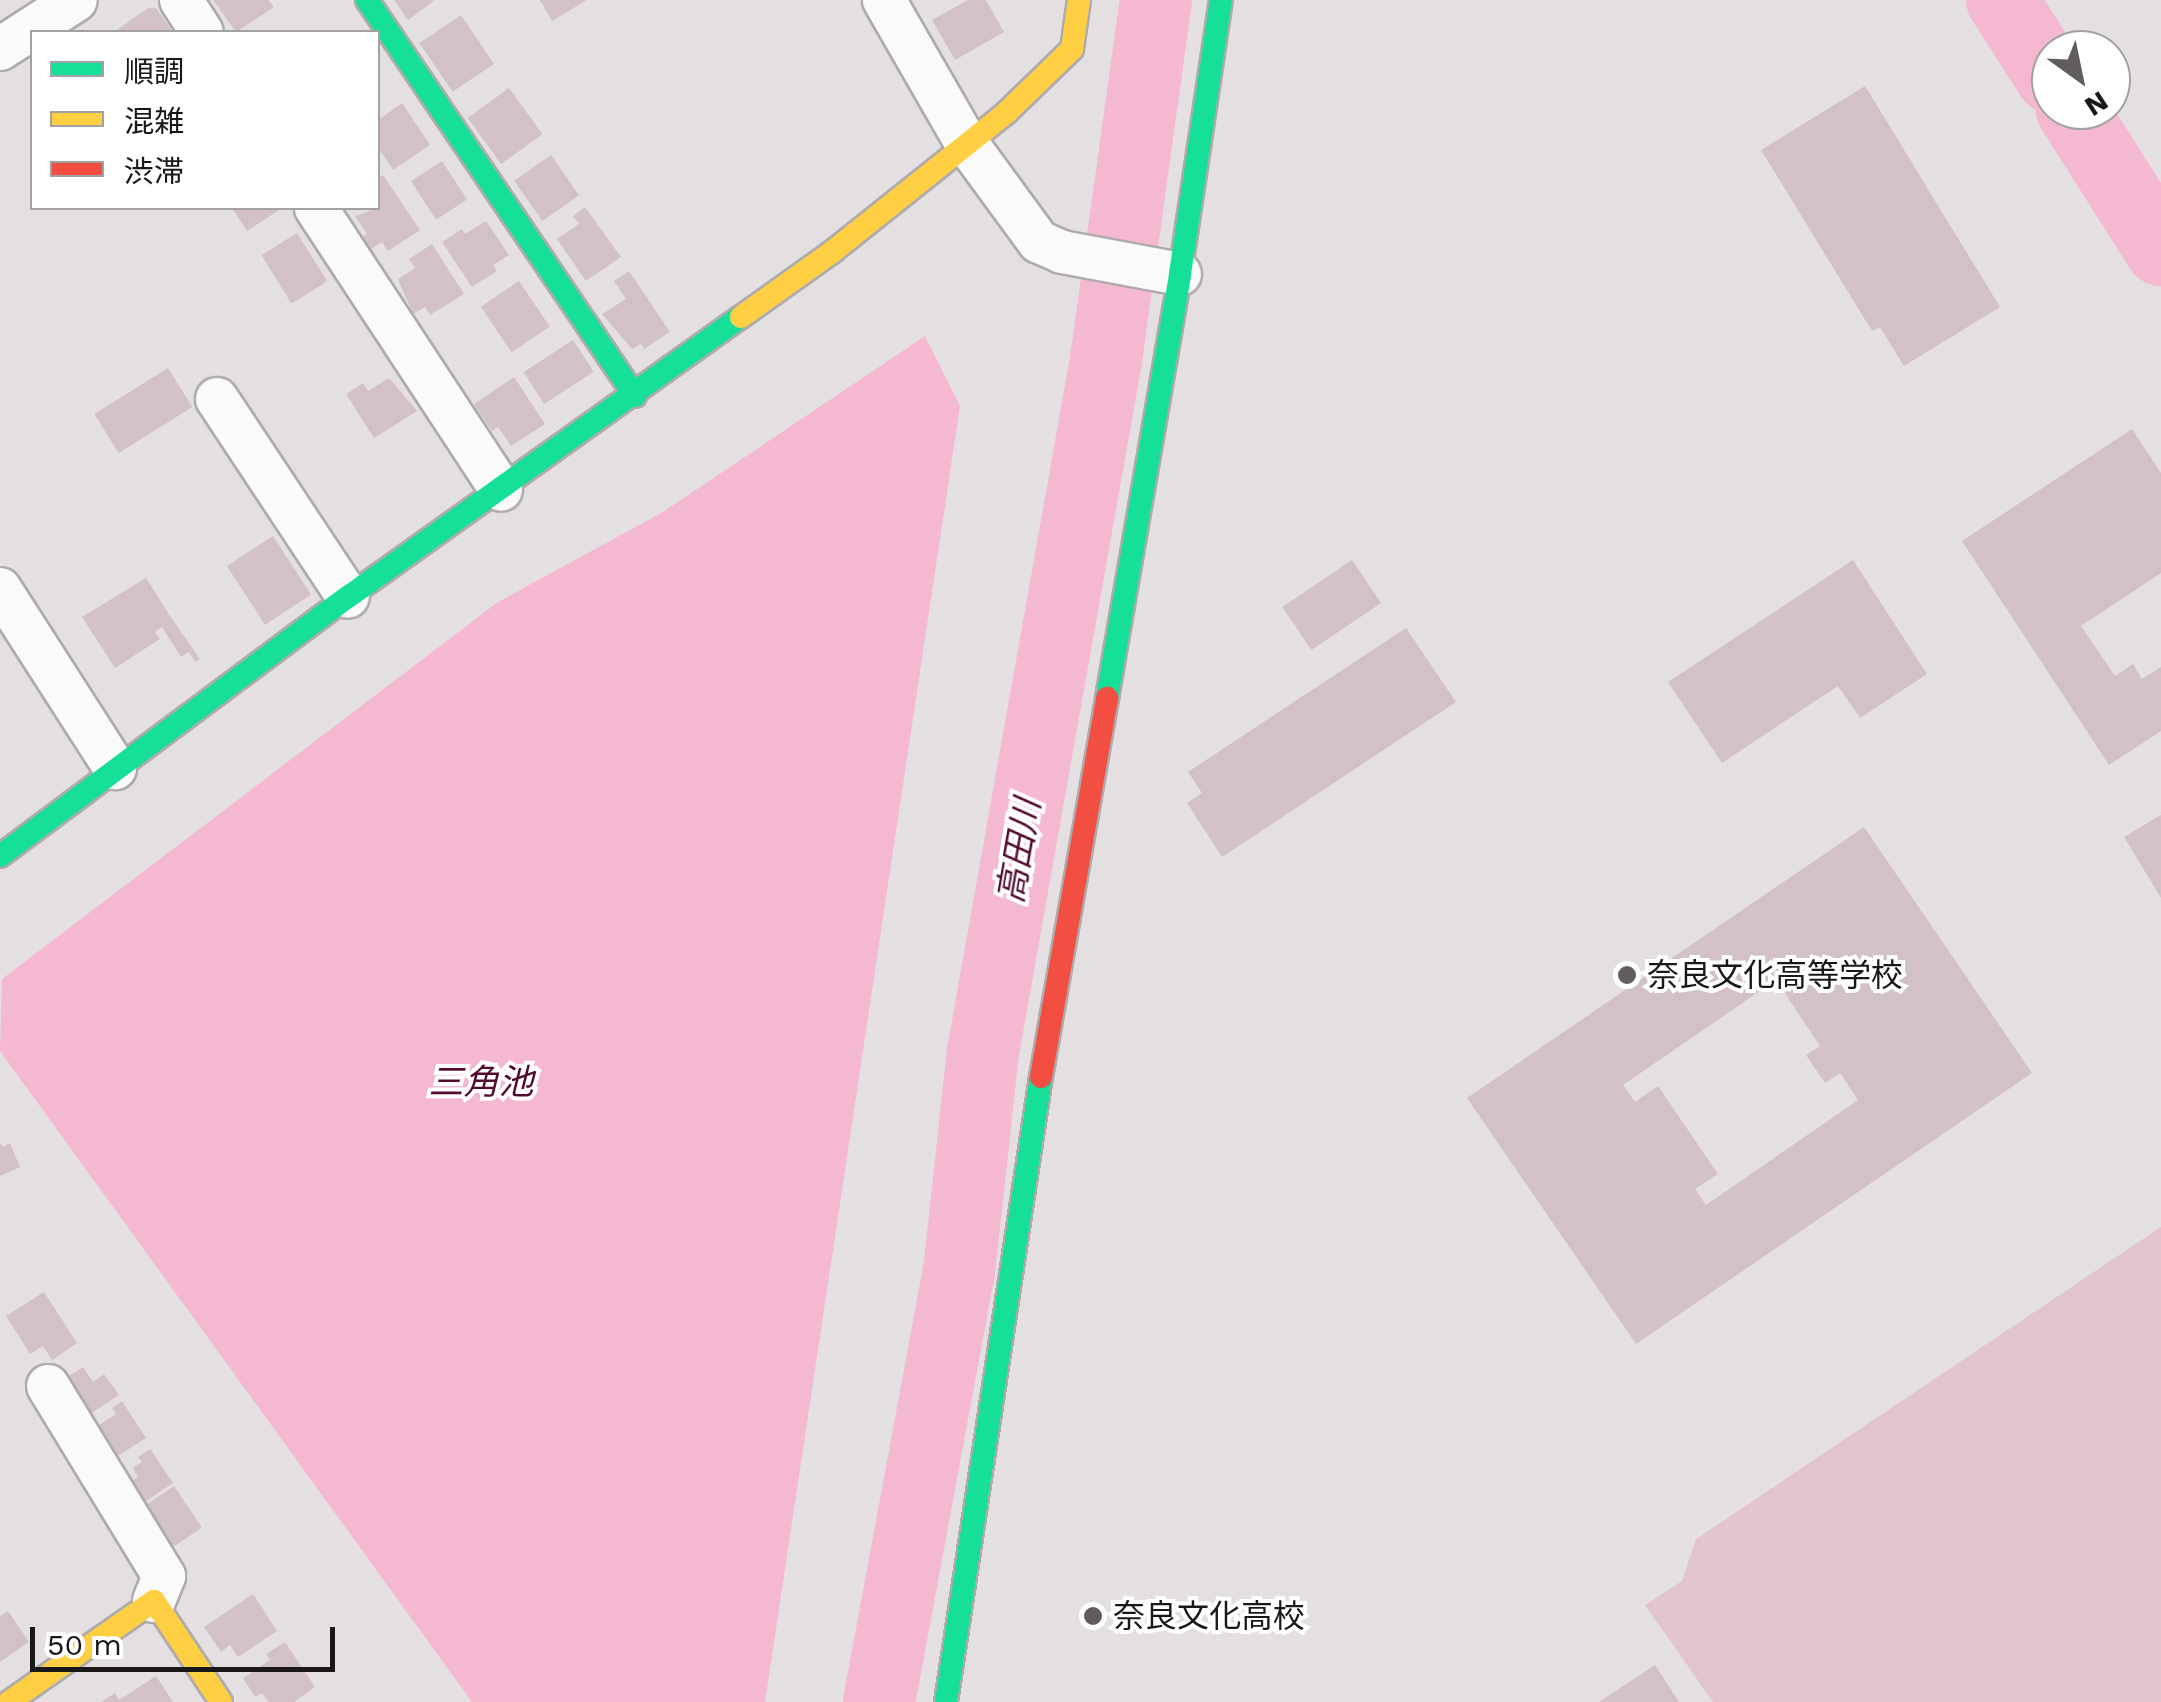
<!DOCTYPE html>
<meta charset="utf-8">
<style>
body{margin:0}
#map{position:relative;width:2161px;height:1702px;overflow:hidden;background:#e4dfe1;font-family:"Work Sans","Noto Sans JP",sans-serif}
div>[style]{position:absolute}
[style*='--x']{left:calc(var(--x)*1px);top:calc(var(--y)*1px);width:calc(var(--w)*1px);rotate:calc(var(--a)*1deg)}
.green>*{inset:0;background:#e2c4ce}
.water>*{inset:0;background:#f4b9d0}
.river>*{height:72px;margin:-36px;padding:0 36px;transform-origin:36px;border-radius:36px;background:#f4b9d0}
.building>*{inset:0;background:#d3c1c8;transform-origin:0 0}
.roads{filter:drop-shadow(2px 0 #afabad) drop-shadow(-2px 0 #afabad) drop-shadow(0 2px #afabad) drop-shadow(0 -2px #afabad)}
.street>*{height:42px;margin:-21px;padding:0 21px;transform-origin:21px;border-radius:21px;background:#fbfafa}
.fast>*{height:22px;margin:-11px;padding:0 11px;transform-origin:11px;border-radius:11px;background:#16e098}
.slow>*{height:22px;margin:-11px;padding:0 11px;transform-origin:11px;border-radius:11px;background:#ffcf43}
.jam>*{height:22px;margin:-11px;padding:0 11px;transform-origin:11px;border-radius:11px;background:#f24e42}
.dots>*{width:28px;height:28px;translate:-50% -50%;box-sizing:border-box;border:5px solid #fff;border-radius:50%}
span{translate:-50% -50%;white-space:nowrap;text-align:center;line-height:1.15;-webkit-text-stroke:8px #fff;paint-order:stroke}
.poi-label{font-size:32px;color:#1a1718}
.left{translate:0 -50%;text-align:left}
.water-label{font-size:35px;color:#520b2f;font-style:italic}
.legend{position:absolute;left:30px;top:30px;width:350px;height:180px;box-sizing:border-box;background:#fff;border:2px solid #a3a2a3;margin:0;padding:12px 18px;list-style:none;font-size:30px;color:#1a1718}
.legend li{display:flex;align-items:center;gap:20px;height:50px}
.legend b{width:50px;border:2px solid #a3a2a3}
.north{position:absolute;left:2031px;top:30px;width:100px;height:100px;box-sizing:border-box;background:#fff;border:2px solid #a3a2a3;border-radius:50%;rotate:147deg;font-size:28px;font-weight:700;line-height:40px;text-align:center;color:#1a1718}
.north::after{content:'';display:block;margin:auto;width:35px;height:45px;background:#615d5e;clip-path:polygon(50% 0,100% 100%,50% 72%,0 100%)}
.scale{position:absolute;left:30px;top:1627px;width:305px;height:45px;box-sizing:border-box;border:5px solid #1a1718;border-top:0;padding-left:12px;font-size:30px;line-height:35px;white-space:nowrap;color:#1a1718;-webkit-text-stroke:8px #fff;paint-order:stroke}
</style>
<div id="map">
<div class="green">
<div style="clip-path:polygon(2161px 1227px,2161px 1702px,1713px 1702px,1645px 1605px,1682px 1581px,1696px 1539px)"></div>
</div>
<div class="water">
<div style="clip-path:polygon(925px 336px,960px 406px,765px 1702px,472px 1702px,0 1051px,2px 979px,498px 602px,663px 512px)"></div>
</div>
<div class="river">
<div style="--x:2002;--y:0;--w:91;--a:57.5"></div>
<div style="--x:2072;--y:110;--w:166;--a:57.6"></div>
<div style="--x:879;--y:1702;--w:437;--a:-79.5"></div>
<div style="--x:959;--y:1272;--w:221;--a:-83.8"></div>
<div style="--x:983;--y:1052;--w:703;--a:-79.92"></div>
<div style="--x:1106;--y:360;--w:363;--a:-82.1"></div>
</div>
<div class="building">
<div style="clip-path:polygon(213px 0,268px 0,274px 7px,236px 32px)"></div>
<div style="clip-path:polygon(394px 0,435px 0,408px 20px)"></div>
<div style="clip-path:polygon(540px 0,587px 0,552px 21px)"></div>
<div style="clip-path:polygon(968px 0,986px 0,1004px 32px,955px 60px,932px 20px)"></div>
<div style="clip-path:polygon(148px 8px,156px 8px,173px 32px,120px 32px,118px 29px)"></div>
<div style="left:461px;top:15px;width:59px;height:50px;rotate:56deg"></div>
<div style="clip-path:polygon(1865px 86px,2000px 307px,1904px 366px,1880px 327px,1872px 331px,1761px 150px)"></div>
<div style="left:509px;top:88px;width:57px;height:51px;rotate:54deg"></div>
<div style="clip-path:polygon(402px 103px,430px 145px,393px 170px,378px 147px,378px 120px)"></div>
<div style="left:551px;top:155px;width:49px;height:45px;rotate:55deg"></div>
<div style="left:442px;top:161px;width:46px;height:37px;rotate:57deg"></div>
<div style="clip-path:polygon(383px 175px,420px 230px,388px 251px,382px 242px,369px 250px,361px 238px,367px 234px,355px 216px,378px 208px,378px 179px)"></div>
<div style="clip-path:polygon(585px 207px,621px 257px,586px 281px,557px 239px,579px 224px,573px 216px)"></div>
<div style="clip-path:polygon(232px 208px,282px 208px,247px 231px)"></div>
<div style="clip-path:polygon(486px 221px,509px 255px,493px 265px,497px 271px,472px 287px,442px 242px,462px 229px,465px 234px)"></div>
<div style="left:297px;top:233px;width:57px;height:42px;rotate:58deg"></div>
<div style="clip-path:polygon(432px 244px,464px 294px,430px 315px,425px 307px,413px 314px,398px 279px,415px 268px,409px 259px)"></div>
<div style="clip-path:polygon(629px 271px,670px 332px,644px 349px,641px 344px,632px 349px,602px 314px,626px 299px,614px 281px)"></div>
<div style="left:519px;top:281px;width:55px;height:46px;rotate:56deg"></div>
<div style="left:573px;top:340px;width:38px;height:59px;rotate:57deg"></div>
<div style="left:168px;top:368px;width:46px;height:87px;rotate:58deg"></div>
<div style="clip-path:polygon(514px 377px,545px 424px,511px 446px,498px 427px,492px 431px,474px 404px)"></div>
<div style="clip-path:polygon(389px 378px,417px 411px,374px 438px,346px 394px,363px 383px,368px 391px)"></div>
<div style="clip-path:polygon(2132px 429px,2161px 473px,2161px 573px,2081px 626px,2115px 676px,2133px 664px,2142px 679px,2161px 667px,2161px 731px,2109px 765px,1962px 541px)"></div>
<div style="left:273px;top:536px;width:70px;height:55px;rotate:57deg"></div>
<div style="left:1352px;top:560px;width:52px;height:84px;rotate:56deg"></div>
<div style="clip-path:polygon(1853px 560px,1927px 674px,1860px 718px,1838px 686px,1722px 763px,1668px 682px)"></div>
<div style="clip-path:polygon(146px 578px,172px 619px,200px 659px,195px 662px,189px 652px,181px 657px,162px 627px,155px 632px,160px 639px,115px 668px,82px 617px)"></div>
<div style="clip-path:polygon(1406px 628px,1456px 702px,1222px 857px,1187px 803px,1202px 793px,1188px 772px)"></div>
<div style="clip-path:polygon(2161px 815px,2161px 898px,2124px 837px)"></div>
<div style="clip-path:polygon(evenodd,1864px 827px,2032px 1073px,1636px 1344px,1467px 1098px,1864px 827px,1776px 980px,1820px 1046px,1806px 1055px,1825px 1083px,1840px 1073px,1858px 1100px,1706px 1205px,1695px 1189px,1718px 1174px,1658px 1086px,1635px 1102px,1623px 1085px,1776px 980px)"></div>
<div style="clip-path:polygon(0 1143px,3px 1147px,10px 1143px,20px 1167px,0 1176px)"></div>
<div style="clip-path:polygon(44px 1292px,77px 1343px,52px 1360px,43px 1346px,30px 1354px,6px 1316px)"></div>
<div style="clip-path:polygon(83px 1367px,93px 1382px,104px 1374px,119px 1395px,87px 1416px,63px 1380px)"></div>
<div style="clip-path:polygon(122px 1401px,146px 1438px,116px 1457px,96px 1427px,116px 1414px,112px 1408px)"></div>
<div style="clip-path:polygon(150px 1449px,173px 1483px,142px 1504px,128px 1483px,138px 1477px,133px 1468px,142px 1462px,138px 1457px)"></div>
<div style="left:174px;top:1486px;width:50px;height:37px;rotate:56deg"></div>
<div style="clip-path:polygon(253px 1594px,277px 1631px,238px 1657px,230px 1645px,221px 1652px,204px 1627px)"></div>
<div style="clip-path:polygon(8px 1611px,29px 1642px,0 1662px,0 1616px)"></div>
<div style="clip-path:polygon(285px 1642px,315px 1687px,294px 1702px,269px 1702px,262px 1693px,255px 1697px,243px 1678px,270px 1660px,266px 1654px)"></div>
<div style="clip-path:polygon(1655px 1665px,1679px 1702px,1599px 1702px)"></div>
<div style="clip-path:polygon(156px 1676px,173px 1702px,101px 1702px,115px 1693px,119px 1700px)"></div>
</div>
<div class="roads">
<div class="street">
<div style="--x:181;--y:0;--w:38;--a:57"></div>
<div style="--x:884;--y:0;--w:163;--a:60.1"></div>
<div style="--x:965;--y:141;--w:125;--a:53.8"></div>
<div style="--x:1039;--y:242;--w:25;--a:23"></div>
<div style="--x:1062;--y:252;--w:120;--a:10.6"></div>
<div style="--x:0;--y:49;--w:90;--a:-32.8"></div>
<div style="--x:316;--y:208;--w:337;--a:56.7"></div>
<div style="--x:217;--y:399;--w:237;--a:56.5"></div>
<div style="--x:0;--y:589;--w:213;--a:57.3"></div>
<div style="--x:48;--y:1386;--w:223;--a:58.6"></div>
<div style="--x:164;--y:1576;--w:27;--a:112"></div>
</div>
<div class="fast">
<div style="--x:367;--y:0;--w:478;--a:55.9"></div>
<div style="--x:1107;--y:698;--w:430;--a:-80.2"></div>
<div style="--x:1180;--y:274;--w:277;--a:-81.5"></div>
<div style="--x:0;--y:856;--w:434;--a:-36.7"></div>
<div style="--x:348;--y:597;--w:483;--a:-35.5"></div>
<div style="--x:946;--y:1702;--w:632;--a:-81.36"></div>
</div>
<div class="slow">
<div style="--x:741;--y:317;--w:112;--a:-35.5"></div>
<div style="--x:832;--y:252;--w:223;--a:-38.6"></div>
<div style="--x:1006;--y:113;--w:92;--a:-44.1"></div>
<div style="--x:1072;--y:49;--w:49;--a:-81.9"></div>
<div style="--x:9;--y:1702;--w:177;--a:-34.9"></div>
<div style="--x:154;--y:1601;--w:121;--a:56.4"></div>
</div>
<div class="jam">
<div style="--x:1041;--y:1077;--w:385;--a:-80.1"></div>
</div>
</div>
<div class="dots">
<div style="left:1627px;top:975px;background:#615d5e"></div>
<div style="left:1093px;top:1616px;background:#615d5e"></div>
</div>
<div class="poi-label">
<span class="left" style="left:1647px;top:975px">奈良文化高等学校</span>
<span class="left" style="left:1113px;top:1616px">奈良文化高校</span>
</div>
<div class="water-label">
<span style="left:1019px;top:851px;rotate:-80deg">高田川</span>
<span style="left:481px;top:1082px">三角池</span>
</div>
<ul class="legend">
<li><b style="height:12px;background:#16e098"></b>順調</li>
<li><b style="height:12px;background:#ffcf43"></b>混雑</li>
<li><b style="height:12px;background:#f24e42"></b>渋滞</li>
</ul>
<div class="north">N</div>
<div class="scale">50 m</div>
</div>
